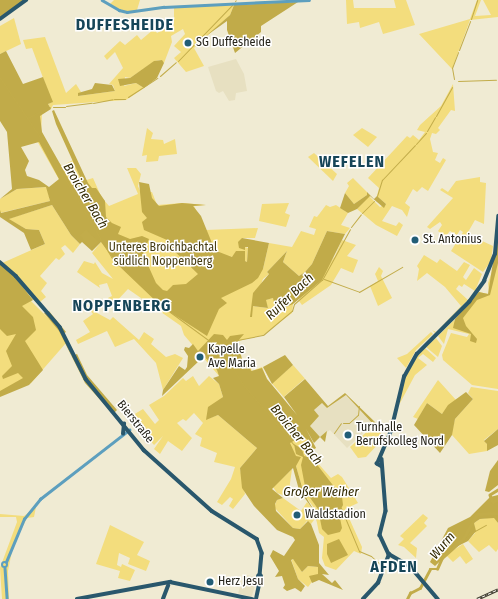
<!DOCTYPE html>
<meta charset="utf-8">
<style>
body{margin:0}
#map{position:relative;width:498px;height:599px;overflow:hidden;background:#f0ebd3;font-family:"Fira Sans Condensed",sans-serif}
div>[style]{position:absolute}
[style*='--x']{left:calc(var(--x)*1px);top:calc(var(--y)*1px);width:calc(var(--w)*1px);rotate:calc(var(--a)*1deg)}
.built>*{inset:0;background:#e7e0c1;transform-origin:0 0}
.green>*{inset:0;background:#f3dd7d;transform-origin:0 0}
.forest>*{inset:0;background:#c1ab49}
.water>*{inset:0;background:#c2ac4a}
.stream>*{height:1px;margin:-0.5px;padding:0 0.5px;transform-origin:0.5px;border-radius:0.5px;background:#c2ac4a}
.river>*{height:2.5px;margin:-1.25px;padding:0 1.25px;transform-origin:1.25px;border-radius:1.25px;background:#c2ac4a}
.minor>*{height:2.5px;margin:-1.25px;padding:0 1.25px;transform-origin:1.25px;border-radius:1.25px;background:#5d9fbe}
.minor>.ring{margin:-1.25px;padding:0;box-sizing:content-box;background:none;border:2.5px solid #5d9fbe;border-radius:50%}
.major>*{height:3.5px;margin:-1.75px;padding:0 1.75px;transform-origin:1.75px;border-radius:1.75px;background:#29576c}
.major>.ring{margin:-1.75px;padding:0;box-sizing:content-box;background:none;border:3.5px solid #29576c;border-radius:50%}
.rail>*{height:2.5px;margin-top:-1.25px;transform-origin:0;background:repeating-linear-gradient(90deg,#fff 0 3px,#3f3c31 0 6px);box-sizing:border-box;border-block:1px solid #3f3c31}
.dots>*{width:11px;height:11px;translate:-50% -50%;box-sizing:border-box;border:2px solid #fff;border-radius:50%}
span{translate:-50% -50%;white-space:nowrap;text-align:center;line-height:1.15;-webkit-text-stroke:3px #fff;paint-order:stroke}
.poi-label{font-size:12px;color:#26241b}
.left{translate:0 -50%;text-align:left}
.park-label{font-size:12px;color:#463c13}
.street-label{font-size:12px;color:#26241b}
.water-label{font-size:13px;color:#322900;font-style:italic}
.district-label{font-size:16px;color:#164558;font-weight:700;letter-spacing:1px}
</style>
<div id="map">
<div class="built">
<div style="clip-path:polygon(236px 59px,244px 74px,247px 91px,236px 93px,235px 100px,229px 101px,223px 91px,219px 93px,216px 91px,208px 67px)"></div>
<div style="clip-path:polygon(346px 395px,373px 424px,347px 448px,330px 430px,320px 437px,309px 425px,319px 416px,314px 410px,322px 403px,327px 408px)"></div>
<div style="left:244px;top:574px;width:14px;height:20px;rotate:17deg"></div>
</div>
<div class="green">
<div style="clip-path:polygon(114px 0,140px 0,137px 10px,134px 11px,122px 11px,110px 4px)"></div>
<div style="clip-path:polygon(346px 0,353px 0,354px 8px,396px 8px,394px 0,406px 0,415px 25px,383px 34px,379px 22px,360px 28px,359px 22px,347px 24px)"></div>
<div style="clip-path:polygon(477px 0,481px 0,475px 16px,491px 15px,483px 0,498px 0,498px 17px,470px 20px,452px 69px,419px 34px,470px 19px)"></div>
<div style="clip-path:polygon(234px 5px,230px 15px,194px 48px,204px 66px,186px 72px,174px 58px,181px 52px,174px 46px,185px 34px,183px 29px,171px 36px,172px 42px,164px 63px,161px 60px,155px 61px,130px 78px,125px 77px,124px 86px,136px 83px,144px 88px,126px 100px,53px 105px,51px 109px,48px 104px,52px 102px,32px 48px,26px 49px,23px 40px,45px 37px,66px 93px,76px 84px,81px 92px,78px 96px,115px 91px,113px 85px,109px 84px,123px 68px,115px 52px,107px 60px,104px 56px,120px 41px,125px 45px,137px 35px,141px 40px,154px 29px,157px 33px,174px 24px,174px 7px)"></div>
<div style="clip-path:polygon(14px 18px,21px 44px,0 54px,0 26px)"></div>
<div style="clip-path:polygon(453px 84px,455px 111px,451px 110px,438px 128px,440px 130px,436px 134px,432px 133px,430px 139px,433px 152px,438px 153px,435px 160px,440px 163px,443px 158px,446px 160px,428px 191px,422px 187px,417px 192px,413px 189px,405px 203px,410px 207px,407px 217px,402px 210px,392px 206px,382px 221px,396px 226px,399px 222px,403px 225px,397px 236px,376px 225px,357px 209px,369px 196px,380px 207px,386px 204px,377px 196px,379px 188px,368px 178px,407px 136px,410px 138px,413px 135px,419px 140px,425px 132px,417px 130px,420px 125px,441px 106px)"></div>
<div style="clip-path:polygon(42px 114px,41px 134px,50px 152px,65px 170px,62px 166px,73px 160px,80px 177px,74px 184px,93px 178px,101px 196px,98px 193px,109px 206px,138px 194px,127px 168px,136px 168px,141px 174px,138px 186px,141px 193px,152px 192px,157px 205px,182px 203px,206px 205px,194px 206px,206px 230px,258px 228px,255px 238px,242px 238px,245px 247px,248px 248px,247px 262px,227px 255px,263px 269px,269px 243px,292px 247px,301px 231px,314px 235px,316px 229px,309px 227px,314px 216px,317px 217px,326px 205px,330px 207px,336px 205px,348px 213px,341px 225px,350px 228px,345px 234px,327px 231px,312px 264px,305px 272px,299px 276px,283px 262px,287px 251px,267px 272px,269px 274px,263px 279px,253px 306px,268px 308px,265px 300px,273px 298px,293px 304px,292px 313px,263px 335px,238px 341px,242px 360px,248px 360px,252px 371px,262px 367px,267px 379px,297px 416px,316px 448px,308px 452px,331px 478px,338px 474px,342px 477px,358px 503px,345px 509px,362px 547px,361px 554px,354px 551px,336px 570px,325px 566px,322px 558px,324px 537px,319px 533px,314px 508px,304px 494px,296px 466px,184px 335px,181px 326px,128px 289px,113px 305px,109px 301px,108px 298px,112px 296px,107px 283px,99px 285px,100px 288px,77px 272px,84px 261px,94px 264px,95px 262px,102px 273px,113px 279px,92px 253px,101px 242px,69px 197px,24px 118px)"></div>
<div style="clip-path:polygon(147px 128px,153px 133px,151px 139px,163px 140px,164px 144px,175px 139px,177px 154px,159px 156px,158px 161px,146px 162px,147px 155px,142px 156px)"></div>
<div style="clip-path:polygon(362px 128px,377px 137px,368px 147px,353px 135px)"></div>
<div style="clip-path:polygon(314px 153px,337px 174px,333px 181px,308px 157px)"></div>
<div style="clip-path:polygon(480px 177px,480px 182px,486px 183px,484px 224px,475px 220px,467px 234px,493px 246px,491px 261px,483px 272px,451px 251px,463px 232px,460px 230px,457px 235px,450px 231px,445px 237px,438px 231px,442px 225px,440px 222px,430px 229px,427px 227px,453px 198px,440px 190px,442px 188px,448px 192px,456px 181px)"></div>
<div style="clip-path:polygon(353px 178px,367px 192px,367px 195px,354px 204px,345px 193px,349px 186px,347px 183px)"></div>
<div style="clip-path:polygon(47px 187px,50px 201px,0 213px,0 199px,17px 189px)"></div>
<div style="clip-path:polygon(289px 203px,285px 213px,290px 215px,286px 227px,259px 221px,262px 204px)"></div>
<div style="clip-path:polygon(52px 205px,71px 235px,80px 244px,73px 253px,65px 245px,61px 248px,65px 254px,59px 260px,56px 258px,40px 276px,47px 283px,41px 291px,46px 297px,40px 302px,36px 298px,33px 300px,25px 289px,30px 300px,57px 327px,66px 343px,31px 383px,0 396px,0 264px,45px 244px,39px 230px,26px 229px,8px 219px)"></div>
<div style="clip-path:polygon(498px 222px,498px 389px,472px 385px,443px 360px,442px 355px,451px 333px,467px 337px,469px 334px,448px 329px,444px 344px,438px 336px,455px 319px,454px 322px,478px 292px,489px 294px,488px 283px,496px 260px)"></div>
<div style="clip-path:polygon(342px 240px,356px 245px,347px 256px,358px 260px,353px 273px,341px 268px,331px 285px,302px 305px,299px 301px,300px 298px,313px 286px,335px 256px)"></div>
<div style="clip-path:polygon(424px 255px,437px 263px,440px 259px,457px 271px,464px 262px,470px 265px,463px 277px,466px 280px,474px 268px,482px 274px,475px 291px,464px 284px,462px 287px,459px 285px,456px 289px,468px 300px,435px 333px,432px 330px,436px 332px,461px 306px,445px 287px,427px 273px,417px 281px,419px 269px,417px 266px)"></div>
<div style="clip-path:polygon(379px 267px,383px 271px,381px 276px,392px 298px,378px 306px,370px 286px,378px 281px,375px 274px)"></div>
<div style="clip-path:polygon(81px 299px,97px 313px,110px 320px,113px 317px,139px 340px,144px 332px,154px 339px,151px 344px,166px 357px,175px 354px,183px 358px,163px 390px,156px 363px,134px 339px,115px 347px,107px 331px,78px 344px,76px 340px,90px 332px,83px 321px,93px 314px)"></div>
<div style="clip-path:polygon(431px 332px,433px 334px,416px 350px,406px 368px,397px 358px,407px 354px)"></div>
<div style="clip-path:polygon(436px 338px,442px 346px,438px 357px,426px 347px)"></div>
<div style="clip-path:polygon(425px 348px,436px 358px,433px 362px,423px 354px,418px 358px,427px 365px,415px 375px,399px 405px,405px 377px,418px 354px)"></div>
<div style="left:293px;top:365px;width:18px;height:28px;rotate:49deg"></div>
<div style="clip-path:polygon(193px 376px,199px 386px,209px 376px,219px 384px,223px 397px,207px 419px,218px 415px,257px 448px,240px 468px,245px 494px,233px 509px,229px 506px,233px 499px,230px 497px,222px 505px,217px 502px,231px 479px,235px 467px,214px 462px,217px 453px,200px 446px,202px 438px,195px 434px,203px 423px,194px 413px,186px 421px,183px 419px,177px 423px,192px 438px,182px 451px,168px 441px,160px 454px,154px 449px,163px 436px,154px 445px,147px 437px,151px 433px,147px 430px,144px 432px,133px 415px,143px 409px,155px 424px,159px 420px,149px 405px,164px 396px,183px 378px,186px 381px)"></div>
<div style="clip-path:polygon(438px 380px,456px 400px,442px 414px,427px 403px,418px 419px,413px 417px)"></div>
<div style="clip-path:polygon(471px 387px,498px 391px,498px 429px,484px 440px,487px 444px,487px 451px,469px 454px,452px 435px,452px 431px,455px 419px,473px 399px,468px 393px)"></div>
<div style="clip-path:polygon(372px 427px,381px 433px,381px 441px,366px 457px,358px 458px,350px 447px)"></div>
<div style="clip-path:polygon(292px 469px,288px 497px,277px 493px,273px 487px)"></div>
<div style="clip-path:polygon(283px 498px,301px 511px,307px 502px,314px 511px,314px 520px,311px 524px,307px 521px,300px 529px,293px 528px,274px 507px,277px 500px)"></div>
<div style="clip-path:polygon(36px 507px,34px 517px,27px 518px,13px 546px,8px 571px,9px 599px,2px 599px,0 568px,17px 522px,16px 517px,0 517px,0 514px,24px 516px)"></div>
<div style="clip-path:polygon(423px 514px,428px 518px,424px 523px,427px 526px,410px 543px,417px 548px,416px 558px,404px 547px,398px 545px,404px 539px,400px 536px)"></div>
<div style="clip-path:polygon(494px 517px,498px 523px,498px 549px,496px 552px,489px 545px,479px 552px,468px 541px,475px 533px,474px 523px,480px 519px)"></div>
<div style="clip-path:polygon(110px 525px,144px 542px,137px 555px,150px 561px,146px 571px,128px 564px,130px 558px,119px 553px,117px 565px,121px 567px,122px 564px,135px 570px,130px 581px,118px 578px,120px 571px,96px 564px)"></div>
<div style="clip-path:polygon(463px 544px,473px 559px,466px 564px,460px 556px,453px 562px,446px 555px)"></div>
<div style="clip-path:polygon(291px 559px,295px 560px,302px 572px,308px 566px,318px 567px,318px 574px,308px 587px,298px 579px)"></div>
</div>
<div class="forest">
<div style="clip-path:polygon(0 0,24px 0,0 18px)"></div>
<div style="clip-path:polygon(298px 2px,261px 26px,261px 32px,235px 53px,227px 30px,227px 21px,206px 36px,230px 15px,234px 5px)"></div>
<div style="clip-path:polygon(evenodd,6px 51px,23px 84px,43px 77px,53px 102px,48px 104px,51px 109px,40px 116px,42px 132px,72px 185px,80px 177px,56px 124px,52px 111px,54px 110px,88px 183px,92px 188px,96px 188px,105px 201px,106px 217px,112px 223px,121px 227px,118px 234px,130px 239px,142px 236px,149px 239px,143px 254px,156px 283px,163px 290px,167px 291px,173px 285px,186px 284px,198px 274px,168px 245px,167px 240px,144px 230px,142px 222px,147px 218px,142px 212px,139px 182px,149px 184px,152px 198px,159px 206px,182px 203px,206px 205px,193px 206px,201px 216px,214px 248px,219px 252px,232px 257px,236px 251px,245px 251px,245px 261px,247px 262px,248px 247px,245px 247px,245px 250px,239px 248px,238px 242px,242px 238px,269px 243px,263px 269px,258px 278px,252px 283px,221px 298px,227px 303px,219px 309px,207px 336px,162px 307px,118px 265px,101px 242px,92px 251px,82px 242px,80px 244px,71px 235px,52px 205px,9px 219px,26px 229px,39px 230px,45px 244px,31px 250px,24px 233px,0 217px,0 210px,1px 213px,50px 201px,46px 187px,17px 189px,0 199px,12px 189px,7px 132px,0 121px,0 54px,6px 51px,39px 142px,59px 179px,49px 187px,39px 180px,27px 176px,25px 170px,29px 161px,21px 147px,39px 142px)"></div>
<div style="clip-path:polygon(162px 60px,164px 63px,157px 78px,144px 88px,136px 83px,120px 86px,118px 79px,130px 78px,154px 61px)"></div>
<div style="clip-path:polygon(95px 83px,112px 85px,115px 91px,78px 96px,78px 93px,92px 89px)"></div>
<div style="clip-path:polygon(367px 192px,374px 199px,377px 196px,386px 204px,384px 208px,370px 196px,357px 209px,348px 213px,340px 208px,345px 193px,354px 204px,367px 195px)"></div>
<div style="clip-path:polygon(498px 230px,498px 263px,490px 295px,477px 300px,463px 318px,466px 326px,477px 339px,476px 343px,470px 341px,471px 334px,453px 328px,455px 319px,479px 292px,488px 294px)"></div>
<div style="clip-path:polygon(327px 231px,345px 234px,322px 280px,293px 304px,276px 311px,273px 298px,266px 300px,268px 308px,253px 306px,252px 317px,250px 317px,253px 293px,269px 274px,267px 272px,287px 251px,283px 262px,299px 276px,305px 272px,312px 264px)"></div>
<div style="clip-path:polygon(0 264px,13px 275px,33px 300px,22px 306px,33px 317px,36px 330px,25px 341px,43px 370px,29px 385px,0 397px,0 391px,23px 378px,18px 373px,3px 379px,2px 376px,12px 366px,6px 351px,16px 334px,7px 336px,0 329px)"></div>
<div style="clip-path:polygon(49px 311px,66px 332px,63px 334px,72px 356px,77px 354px,87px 375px,117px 410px,113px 414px,85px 383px,59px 331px,44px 313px)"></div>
<div style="clip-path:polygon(214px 334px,223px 335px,227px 340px,230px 336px,244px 334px,238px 341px,242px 360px,248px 360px,251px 371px,262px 368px,267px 379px,297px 415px,284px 397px,305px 379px,328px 406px,345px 393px,376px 423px,373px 424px,346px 395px,327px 408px,322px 403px,314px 410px,319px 416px,310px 426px,320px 437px,327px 431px,325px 442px,320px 437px,314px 443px,306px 429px,316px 448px,308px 452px,311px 446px,308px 440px,302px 436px,290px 443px,296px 456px,301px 457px,296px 466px,304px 494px,315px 512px,317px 522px,314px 511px,299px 490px,293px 468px,272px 489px,283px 498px,277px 500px,275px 504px,276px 511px,293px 528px,300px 529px,308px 521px,311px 524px,319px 545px,319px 563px,329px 575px,322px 574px,332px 583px,335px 580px,343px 590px,319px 580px,312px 583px,309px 576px,318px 574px,318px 567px,308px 566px,302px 572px,293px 559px,291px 560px,298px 579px,305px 586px,301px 592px,295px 588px,287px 591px,283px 588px,285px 585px,282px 576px,275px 577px,279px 571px,270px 556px,273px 550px,284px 556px,295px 540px,293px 537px,277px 530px,254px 506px,242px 488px,240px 468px,257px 448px,218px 415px,206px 420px,208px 407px,223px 397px,219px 384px,213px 378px,219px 376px,217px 370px,200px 352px,199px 361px,162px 396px,163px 390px,179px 366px,185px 370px,187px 367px,188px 356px,184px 350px,185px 347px,189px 348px,193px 344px,198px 351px)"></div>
<div style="clip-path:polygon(285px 355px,293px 365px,272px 384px,263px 367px)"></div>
<div style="clip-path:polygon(466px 392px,473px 399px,455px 419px,452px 435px,440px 453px,414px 425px,427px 403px,442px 414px,448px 405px)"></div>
<div style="clip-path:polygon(498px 429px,498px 445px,487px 451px,487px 444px,484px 441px)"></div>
<div style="clip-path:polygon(498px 460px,498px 485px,489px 492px,485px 491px,490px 471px)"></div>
<div style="clip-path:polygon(498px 495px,498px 523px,494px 518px,480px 519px,474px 523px,476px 531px,468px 541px,454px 548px,435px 566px,430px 562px,448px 528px,470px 517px,490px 497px)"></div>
</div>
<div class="water">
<div style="clip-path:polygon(86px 230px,99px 242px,90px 248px,80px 235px)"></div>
<div style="clip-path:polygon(294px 444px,302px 449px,304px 456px,312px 458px,342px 497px,343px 505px,339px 513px,342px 528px,340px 532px,328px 535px,322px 529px,318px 509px,306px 492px,301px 465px,303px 457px,296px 454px)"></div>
<div style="clip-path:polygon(339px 539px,348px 555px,331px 563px,327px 554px,327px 544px)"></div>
</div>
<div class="stream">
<div style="--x:235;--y:1;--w:1;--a:-45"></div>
<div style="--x:471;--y:19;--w:20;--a:-72"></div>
<div style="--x:459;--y:50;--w:31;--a:-69"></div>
<div style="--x:178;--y:61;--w:78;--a:-46"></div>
<div style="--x:160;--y:76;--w:21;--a:-41"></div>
<div style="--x:0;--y:78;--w:68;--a:55.8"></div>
<div style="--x:38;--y:134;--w:144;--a:59.2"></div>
<div style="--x:112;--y:258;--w:79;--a:43"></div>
<div style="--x:170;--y:312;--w:64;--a:36.2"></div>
<div style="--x:222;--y:350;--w:37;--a:59"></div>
<div style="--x:241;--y:382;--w:82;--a:49.9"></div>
<div style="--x:454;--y:79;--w:11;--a:-100"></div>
<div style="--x:452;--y:68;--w:17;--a:-69"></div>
<div style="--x:458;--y:81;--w:38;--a:-2"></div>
<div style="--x:128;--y:97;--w:35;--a:-33"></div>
<div style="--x:114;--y:99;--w:11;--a:0"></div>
<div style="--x:93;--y:103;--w:20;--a:-11"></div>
<div style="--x:66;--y:106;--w:26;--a:-7"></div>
<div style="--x:53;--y:107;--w:12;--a:0"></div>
<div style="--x:436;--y:116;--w:33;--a:-61"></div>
<div style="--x:29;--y:117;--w:23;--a:-25"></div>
<div style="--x:427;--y:131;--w:16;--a:-60"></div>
<div style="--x:416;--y:144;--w:15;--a:-48"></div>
<div style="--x:377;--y:196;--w:17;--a:-73"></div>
<div style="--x:382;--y:180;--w:48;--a:-46.7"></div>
<div style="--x:362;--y:213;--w:17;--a:-45"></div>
<div style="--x:351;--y:227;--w:16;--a:-52"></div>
<div style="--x:324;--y:279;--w:37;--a:20"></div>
<div style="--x:359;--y:292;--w:50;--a:-30.2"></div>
<div style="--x:263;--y:335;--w:38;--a:-40"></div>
<div style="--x:292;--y:311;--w:7;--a:-74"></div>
<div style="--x:294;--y:304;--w:37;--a:-41"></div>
<div style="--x:322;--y:280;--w:58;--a:-61.2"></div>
<div style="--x:225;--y:350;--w:11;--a:-52"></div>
<div style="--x:232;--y:341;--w:31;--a:-11"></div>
<div style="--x:343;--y:423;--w:6;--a:0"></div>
<div style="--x:349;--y:423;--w:12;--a:-42"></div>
<div style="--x:358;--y:415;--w:9;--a:-84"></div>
<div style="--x:334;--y:433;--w:12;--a:-55"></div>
<div style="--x:344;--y:495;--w:7;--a:-56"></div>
<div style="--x:341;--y:508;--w:47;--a:67.3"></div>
<div style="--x:359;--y:551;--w:13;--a:23"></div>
<div style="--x:371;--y:556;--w:12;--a:42"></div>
<div style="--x:493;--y:514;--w:8;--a:50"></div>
<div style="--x:464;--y:537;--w:25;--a:-29"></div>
</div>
<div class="river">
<div style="--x:498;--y:490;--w:9;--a:148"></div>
<div style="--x:490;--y:495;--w:8;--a:67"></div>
<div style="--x:493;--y:502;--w:6;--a:-31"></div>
<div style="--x:407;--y:599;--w:7;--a:-63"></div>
<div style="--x:410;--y:593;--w:11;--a:-27"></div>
<div style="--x:420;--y:588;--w:21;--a:-62"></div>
<div style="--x:430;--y:569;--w:7;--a:0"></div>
<div style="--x:437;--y:569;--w:12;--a:-66"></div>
<div style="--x:442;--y:558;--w:28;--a:-42"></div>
<div style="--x:463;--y:539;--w:29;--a:-61"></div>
<div style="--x:477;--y:514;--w:21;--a:-3"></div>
</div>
<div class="minor">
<div style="--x:102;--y:0;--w:20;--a:30"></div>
<div style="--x:119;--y:10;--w:8;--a:14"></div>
<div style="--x:127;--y:12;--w:37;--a:-8"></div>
<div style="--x:164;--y:7;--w:145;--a:-2.8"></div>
<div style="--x:6;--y:562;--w:47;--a:-67.3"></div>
<div style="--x:24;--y:519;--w:26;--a:-51"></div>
<div style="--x:40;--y:499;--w:113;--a:-37.8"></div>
<div class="ring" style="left:2px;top:562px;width:3.5px;height:3.5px"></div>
<div style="--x:5;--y:568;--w:31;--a:86"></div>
</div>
<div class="major">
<div style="--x:0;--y:19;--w:32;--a:-36"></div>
<div style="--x:0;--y:262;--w:21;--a:41"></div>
<div style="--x:16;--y:276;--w:67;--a:49.2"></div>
<div style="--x:60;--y:327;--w:58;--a:63.4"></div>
<div style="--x:86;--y:379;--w:92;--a:50.8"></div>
<div style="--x:144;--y:450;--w:91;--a:41.9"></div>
<div style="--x:212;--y:511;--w:53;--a:31.9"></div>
<div style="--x:257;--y:539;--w:15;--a:70"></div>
<div style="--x:262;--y:553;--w:22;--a:95"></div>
<div style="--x:123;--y:434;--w:10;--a:-84"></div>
<div style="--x:382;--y:459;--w:52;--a:85.6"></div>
<div style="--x:386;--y:511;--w:25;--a:104"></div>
<div style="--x:380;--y:535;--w:21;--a:65"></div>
<div style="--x:382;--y:467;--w:6;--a:-149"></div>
<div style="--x:377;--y:464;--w:36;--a:-67"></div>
<div style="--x:391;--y:431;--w:56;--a:-76.5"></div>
<div style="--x:404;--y:377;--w:26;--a:-61"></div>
<div style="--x:417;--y:354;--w:74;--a:-45"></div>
<div style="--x:469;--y:302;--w:26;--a:-54"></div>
<div style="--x:484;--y:281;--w:29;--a:-68"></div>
<div style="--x:495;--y:254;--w:38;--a:-85"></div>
<div style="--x:389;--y:554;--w:24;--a:30"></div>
<div style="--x:410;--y:566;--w:43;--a:49.7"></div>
<div class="ring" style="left:257.5px;top:574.5px;width:1.5px;height:1.5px"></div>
<div style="--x:77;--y:599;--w:95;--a:-10.4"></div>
<div style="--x:170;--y:582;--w:84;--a:11.7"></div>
<div style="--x:163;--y:599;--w:14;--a:-69"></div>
<div style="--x:256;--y:599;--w:19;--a:-78"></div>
<div style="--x:363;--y:599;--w:22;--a:-47"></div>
<div style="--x:378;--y:583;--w:31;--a:-69"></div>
</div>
<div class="rail">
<div style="--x:477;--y:599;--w:23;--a:-25"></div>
</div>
<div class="dots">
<div style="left:188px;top:43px;background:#225d76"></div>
<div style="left:415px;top:240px;background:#225d76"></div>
<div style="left:200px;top:357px;background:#225d76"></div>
<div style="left:348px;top:435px;background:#225d76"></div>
<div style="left:297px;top:515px;background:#225d76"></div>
<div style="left:210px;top:582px;background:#225d76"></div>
</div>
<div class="poi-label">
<span class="left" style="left:196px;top:43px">SG Duffesheide</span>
<span class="left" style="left:423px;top:240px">St. Antonius</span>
<span class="left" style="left:208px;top:357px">Kapelle<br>Ave Maria</span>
<span class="left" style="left:356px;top:435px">Turnhalle<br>Berufskolleg Nord</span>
<span class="left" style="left:305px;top:515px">Waldstadion</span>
<span class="left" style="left:218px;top:582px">Herz Jesu</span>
</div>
<div class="park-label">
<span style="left:163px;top:255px">Unteres Broichbachtal<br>südlich Noppenberg</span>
</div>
<div class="street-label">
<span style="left:135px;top:422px;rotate:51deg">Bierstraße</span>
</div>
<div class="water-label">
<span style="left:85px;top:196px;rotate:59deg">Broicher Bach</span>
<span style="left:290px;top:297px;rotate:-44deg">Ruifer Bach</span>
<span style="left:296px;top:435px;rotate:51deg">Broicher Bach</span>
<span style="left:321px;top:492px">Großer Weiher</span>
<span style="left:443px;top:546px;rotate:-50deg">Wurm</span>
</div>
<div class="district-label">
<span style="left:125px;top:25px">DUFFESHEIDE</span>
<span style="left:352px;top:162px">WEFELEN</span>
<span style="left:122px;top:306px">NOPPENBERG</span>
<span style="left:394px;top:567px">AFDEN</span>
</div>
</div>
